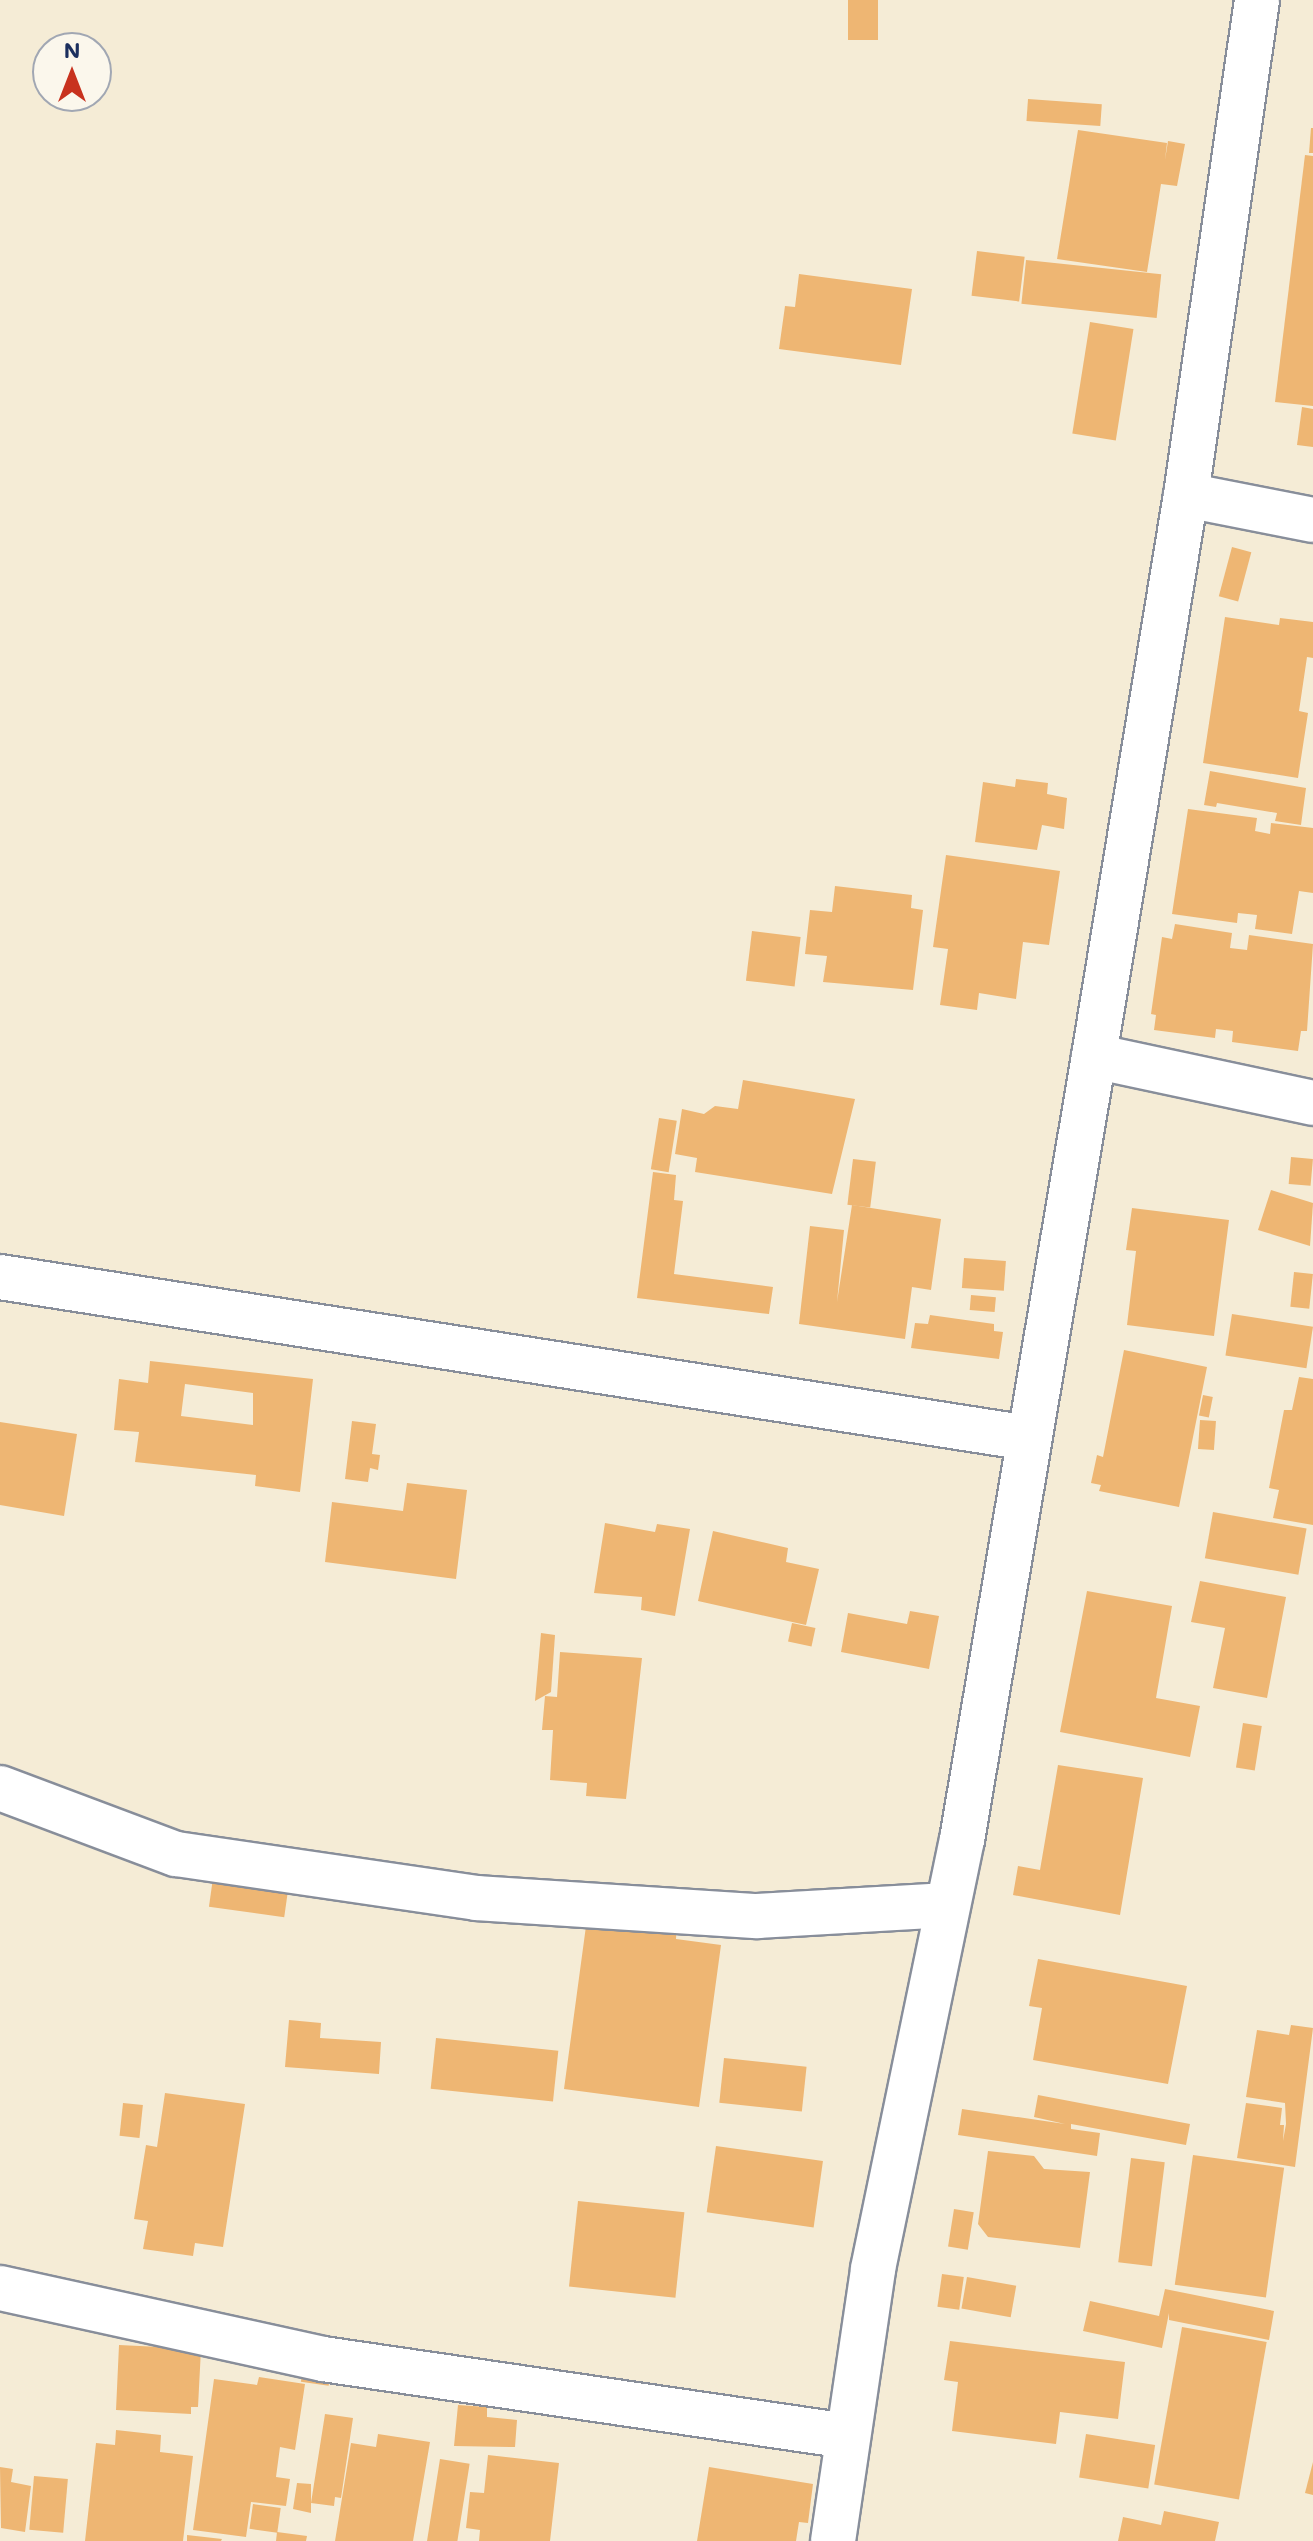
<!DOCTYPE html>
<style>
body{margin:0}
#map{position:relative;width:1313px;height:2541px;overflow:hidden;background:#f5ecd6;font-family:Mali,sans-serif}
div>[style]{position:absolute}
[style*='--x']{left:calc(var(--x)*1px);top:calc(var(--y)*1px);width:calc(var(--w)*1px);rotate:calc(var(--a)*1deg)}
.building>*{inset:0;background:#eeb673;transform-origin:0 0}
.roads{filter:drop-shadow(2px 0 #888e9a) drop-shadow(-2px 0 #888e9a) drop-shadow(0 2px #888e9a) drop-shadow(0 -2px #888e9a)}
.street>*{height:44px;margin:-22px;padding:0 22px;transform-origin:22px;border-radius:22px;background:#fff}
span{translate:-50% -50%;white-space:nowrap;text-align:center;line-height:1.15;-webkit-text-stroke:8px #fbf7ec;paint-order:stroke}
.north{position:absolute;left:32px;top:32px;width:80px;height:80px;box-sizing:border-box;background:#fbf7ec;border:2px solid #a1a7b3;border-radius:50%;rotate:0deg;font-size:22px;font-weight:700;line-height:32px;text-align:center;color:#1b2f5e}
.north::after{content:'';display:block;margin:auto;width:28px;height:36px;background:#c8321e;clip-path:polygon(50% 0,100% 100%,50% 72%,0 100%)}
</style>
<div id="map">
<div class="building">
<div style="left:848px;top:0;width:30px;height:40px"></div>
<div style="left:1028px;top:99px;width:74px;height:22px;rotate:4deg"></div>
<div style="clip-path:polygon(1311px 128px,1313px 128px,1313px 153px,1309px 153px)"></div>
<div style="clip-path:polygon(1078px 130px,1167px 143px,1165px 160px,1168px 141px,1185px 144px,1177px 186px,1161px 184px,1147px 272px,1057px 259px)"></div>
<div style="clip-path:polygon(1305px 155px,1313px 156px,1313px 406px,1275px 402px)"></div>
<div style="left:977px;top:251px;width:48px;height:45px;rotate:7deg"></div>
<div style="left:1026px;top:260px;width:136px;height:44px;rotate:6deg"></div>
<div style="clip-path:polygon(799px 274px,912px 289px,901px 365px,779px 349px,785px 306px,795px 307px)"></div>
<div style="left:1090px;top:322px;width:44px;height:113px;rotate:9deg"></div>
<div style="clip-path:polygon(1302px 407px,1313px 409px,1313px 447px,1297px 445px)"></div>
<div style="left:1232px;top:547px;width:20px;height:51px;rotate:15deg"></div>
<div style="clip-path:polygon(1225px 617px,1279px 625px,1280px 618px,1313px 622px,1313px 658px,1307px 657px,1299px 711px,1308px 713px,1298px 778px,1203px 763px)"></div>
<div style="clip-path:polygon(1210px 771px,1306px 788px,1301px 825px,1275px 821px,1277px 813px,1217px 803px,1216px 807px,1204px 805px)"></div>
<div style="clip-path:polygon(1016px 779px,1048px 783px,1047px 794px,1067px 798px,1064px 829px,1042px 825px,1037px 850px,975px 842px,983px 782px,1015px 787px)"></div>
<div style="clip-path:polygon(1188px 809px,1257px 818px,1255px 831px,1270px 834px,1271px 823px,1313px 828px,1313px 893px,1299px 891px,1292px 934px,1255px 929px,1257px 915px,1238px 913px,1237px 923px,1172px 914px)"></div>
<div style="clip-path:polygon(946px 855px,1060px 871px,1049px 945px,1023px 942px,1016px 999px,979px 993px,977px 1010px,940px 1005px,948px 949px,933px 947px)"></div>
<div style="clip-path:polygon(835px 886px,912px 895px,911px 908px,923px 910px,913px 990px,823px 982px,827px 956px,805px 954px,810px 910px,832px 912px)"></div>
<div style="clip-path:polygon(1175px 924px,1232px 933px,1230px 948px,1247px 950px,1249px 935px,1313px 944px,1307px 1031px,1301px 1031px,1298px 1051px,1232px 1042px,1233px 1031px,1216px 1029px,1215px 1038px,1154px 1030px,1156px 1015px,1151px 1014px,1162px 937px,1172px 939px)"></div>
<div style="left:752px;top:931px;width:49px;height:50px;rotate:7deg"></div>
<div style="clip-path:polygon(743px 1080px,855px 1099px,832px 1194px,695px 1172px,697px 1158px,675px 1154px,682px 1109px,704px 1114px,715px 1106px,738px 1109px)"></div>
<div style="left:659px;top:1118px;width:18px;height:52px;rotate:9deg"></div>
<div style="left:1291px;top:1157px;width:22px;height:27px;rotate:5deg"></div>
<div style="left:853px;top:1159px;width:23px;height:46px;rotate:7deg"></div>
<div style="clip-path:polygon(653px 1172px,676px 1175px,674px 1200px,683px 1201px,674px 1274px,773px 1287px,769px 1314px,637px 1298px)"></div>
<div style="clip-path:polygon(1271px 1190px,1313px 1203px,1310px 1246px,1258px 1230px)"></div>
<div style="clip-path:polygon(852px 1205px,941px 1219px,931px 1290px,912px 1287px,905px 1339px,799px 1324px,810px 1226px,844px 1230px,837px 1302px)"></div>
<div style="clip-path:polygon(1132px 1208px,1229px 1220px,1214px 1336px,1127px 1325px,1136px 1251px,1126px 1250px)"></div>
<div style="left:964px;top:1258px;width:42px;height:30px;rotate:4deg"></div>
<div style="left:1294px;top:1272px;width:19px;height:35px;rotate:6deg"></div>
<div style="left:971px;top:1295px;width:25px;height:15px;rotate:5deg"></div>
<div style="left:1232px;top:1314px;width:82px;height:42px;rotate:9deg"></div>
<div style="clip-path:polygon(930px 1315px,994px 1324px,994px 1331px,1003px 1332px,999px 1359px,911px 1348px,915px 1323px,928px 1324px)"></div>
<div style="clip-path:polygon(1124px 1350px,1207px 1367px,1179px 1507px,1099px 1491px,1101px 1485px,1091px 1483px,1097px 1455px,1103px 1457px)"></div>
<div style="clip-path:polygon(evenodd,150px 1361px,313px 1379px,300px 1492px,255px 1486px,256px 1475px,135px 1462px,139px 1432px,114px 1430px,119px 1379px,148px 1383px,150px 1361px,185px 1384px,253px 1393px,253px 1425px,181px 1416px,185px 1384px)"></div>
<div style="clip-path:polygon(1299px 1377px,1313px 1379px,1313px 1525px,1273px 1518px,1279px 1490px,1269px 1488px,1284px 1410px,1292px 1410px)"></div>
<div style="left:1203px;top:1395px;width:10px;height:21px;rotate:11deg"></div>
<div style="left:1200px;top:1420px;width:16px;height:29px;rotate:4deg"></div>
<div style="clip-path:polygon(352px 1421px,376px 1424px,372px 1454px,380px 1455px,378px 1470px,370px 1468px,368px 1482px,345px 1479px)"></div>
<div style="clip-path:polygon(0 1422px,77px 1434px,64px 1516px,0 1505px)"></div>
<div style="clip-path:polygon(407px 1483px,467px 1490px,456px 1579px,325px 1562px,332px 1502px,403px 1511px)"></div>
<div style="left:1213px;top:1512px;width:95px;height:47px;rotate:10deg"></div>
<div style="clip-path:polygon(605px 1523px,655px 1532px,657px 1524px,690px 1529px,675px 1616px,641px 1610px,642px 1597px,594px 1593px)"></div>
<div style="clip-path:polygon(713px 1531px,788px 1548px,786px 1562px,819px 1569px,806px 1625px,698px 1601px)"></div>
<div style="clip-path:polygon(1200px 1581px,1286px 1597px,1267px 1698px,1213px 1688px,1225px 1628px,1191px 1622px)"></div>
<div style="clip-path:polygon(1087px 1591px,1172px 1606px,1156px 1698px,1200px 1706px,1190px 1757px,1060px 1732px)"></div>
<div style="clip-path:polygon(910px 1611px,939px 1616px,929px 1669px,841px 1652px,848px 1613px,907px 1624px)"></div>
<div style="left:792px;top:1623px;width:24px;height:19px;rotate:12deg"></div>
<div style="clip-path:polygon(541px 1633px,555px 1635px,551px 1692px,535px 1701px)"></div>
<div style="clip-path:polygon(560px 1652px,642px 1658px,626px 1799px,586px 1796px,587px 1783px,550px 1780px,553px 1730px,542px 1730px,545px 1696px,557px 1697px)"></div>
<div style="left:1243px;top:1723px;width:19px;height:45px;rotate:9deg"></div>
<div style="clip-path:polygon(1058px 1765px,1143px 1778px,1120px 1915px,1013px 1895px,1018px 1866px,1040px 1870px)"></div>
<div style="left:213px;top:1878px;width:76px;height:29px;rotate:8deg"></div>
<div style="clip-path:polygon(628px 1915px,677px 1921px,676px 1939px,721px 1945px,699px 2107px,564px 2089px,586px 1926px,625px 1931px)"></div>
<div style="clip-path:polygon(1038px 1959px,1187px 1986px,1168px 2084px,1033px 2060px,1042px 2008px,1029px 2006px)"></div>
<div style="clip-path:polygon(289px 2020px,321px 2023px,320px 2038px,381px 2042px,379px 2074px,285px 2067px)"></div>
<div style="clip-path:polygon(1291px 2025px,1313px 2028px,1295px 2167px,1237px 2158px,1246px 2103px,1282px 2108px,1280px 2125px,1284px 2125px,1283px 2141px,1286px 2124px,1285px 2103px,1246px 2097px,1257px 2030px,1289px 2035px)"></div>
<div style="left:436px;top:2038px;width:123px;height:51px;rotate:6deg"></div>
<div style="left:724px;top:2058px;width:83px;height:45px;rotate:6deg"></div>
<div style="clip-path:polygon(165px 2093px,245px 2104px,223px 2247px,195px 2243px,193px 2256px,143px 2249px,148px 2221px,134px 2219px,146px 2145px,157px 2147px)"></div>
<div style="clip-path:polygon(1038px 2095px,1190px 2124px,1186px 2145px,1071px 2124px,1071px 2129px,1100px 2133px,1097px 2156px,958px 2135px,962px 2109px,1065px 2124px,1034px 2117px)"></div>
<div style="left:123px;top:2103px;width:20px;height:33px;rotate:6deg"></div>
<div style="left:716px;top:2146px;width:108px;height:67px;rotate:8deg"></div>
<div style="clip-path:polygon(988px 2151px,1034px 2156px,1044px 2169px,1090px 2172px,1080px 2248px,988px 2237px,978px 2224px)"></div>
<div style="left:1193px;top:2155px;width:92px;height:131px;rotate:8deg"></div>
<div style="left:1131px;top:2158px;width:34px;height:105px;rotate:7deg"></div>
<div style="left:578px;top:2201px;width:107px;height:86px;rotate:6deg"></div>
<div style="left:954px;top:2209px;width:20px;height:38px;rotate:9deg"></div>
<div style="left:942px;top:2274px;width:22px;height:33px;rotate:8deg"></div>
<div style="left:967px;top:2277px;width:50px;height:32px;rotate:10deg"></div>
<div style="clip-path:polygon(1165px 2289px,1274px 2311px,1269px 2340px,1169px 2320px,1169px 2313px,1162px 2348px,1083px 2331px,1090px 2301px,1159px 2316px)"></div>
<div style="left:1182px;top:2327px;width:86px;height:160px;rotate:10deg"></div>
<div style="clip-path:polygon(950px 2341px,1125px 2362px,1118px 2419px,1060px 2412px,1056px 2444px,952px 2431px,958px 2382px,944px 2380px)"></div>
<div style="clip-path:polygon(119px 2345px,201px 2349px,198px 2407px,191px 2407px,191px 2414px,116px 2410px)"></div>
<div style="left:303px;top:2367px;width:28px;height:15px;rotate:8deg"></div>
<div style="clip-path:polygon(259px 2377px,305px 2384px,295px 2450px,280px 2447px,276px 2477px,290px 2479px,286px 2506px,251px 2502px,246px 2537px,193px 2530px,214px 2379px,257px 2385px)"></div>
<div style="clip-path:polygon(458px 2405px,487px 2407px,487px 2417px,517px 2420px,515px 2447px,454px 2446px)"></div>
<div style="clip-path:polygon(325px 2414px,353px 2418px,341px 2498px,335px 2497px,334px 2506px,311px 2503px)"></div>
<div style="clip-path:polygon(116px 2430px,161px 2435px,160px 2452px,193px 2456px,183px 2541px,85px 2541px,96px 2443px,115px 2445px)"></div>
<div style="clip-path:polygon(378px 2434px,430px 2442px,413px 2541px,335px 2541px,351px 2443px,376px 2447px)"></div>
<div style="left:1086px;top:2434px;width:70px;height:44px;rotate:9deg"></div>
<div style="clip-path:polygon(488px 2455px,559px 2463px,550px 2541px,479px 2541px,480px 2530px,466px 2528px,470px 2492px,484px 2493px)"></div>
<div style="left:440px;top:2459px;width:30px;height:83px;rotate:9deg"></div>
<div style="clip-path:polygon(1313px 2462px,1313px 2495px,1305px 2493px)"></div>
<div style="clip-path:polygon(0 2467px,13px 2469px,11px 2482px,31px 2486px,25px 2532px,1px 2528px)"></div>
<div style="clip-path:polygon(709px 2467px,813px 2484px,808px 2523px,799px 2522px,796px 2541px,697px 2541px)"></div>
<div style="left:34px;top:2476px;width:34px;height:54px;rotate:5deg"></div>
<div style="clip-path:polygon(297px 2483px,311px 2484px,311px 2513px,293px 2509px)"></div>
<div style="left:253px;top:2504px;width:28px;height:25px;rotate:8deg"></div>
<div style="clip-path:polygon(1164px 2511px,1219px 2522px,1215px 2541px,1118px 2541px,1123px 2517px,1161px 2525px)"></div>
<div style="clip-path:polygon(277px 2532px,307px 2536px,306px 2541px,276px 2541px)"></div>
<div style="clip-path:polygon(187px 2535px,222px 2539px,221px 2541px,187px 2541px)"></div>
</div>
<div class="roads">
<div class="street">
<div style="--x:1186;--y:495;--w:129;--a:11.1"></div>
<div style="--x:1094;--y:1056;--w:224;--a:12.1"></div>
<div style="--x:0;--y:1277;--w:1041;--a:8.9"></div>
<div style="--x:0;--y:1788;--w:188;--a:20.6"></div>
<div style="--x:176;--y:1854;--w:303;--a:8.3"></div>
<div style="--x:476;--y:1898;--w:282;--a:3.7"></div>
<div style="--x:757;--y:1916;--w:191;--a:-3.3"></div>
<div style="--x:0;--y:2288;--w:331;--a:12.4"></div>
<div style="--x:323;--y:2359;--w:530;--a:8.36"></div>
<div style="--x:833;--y:2541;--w:275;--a:-81.6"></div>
<div style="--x:873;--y:2269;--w:438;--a:-78.3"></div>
<div style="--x:962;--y:1840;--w:795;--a:-80.44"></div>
<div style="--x:1094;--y:1056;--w:568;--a:-80.69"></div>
<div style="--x:1186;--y:495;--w:500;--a:-81.84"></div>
</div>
</div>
<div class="north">N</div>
</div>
